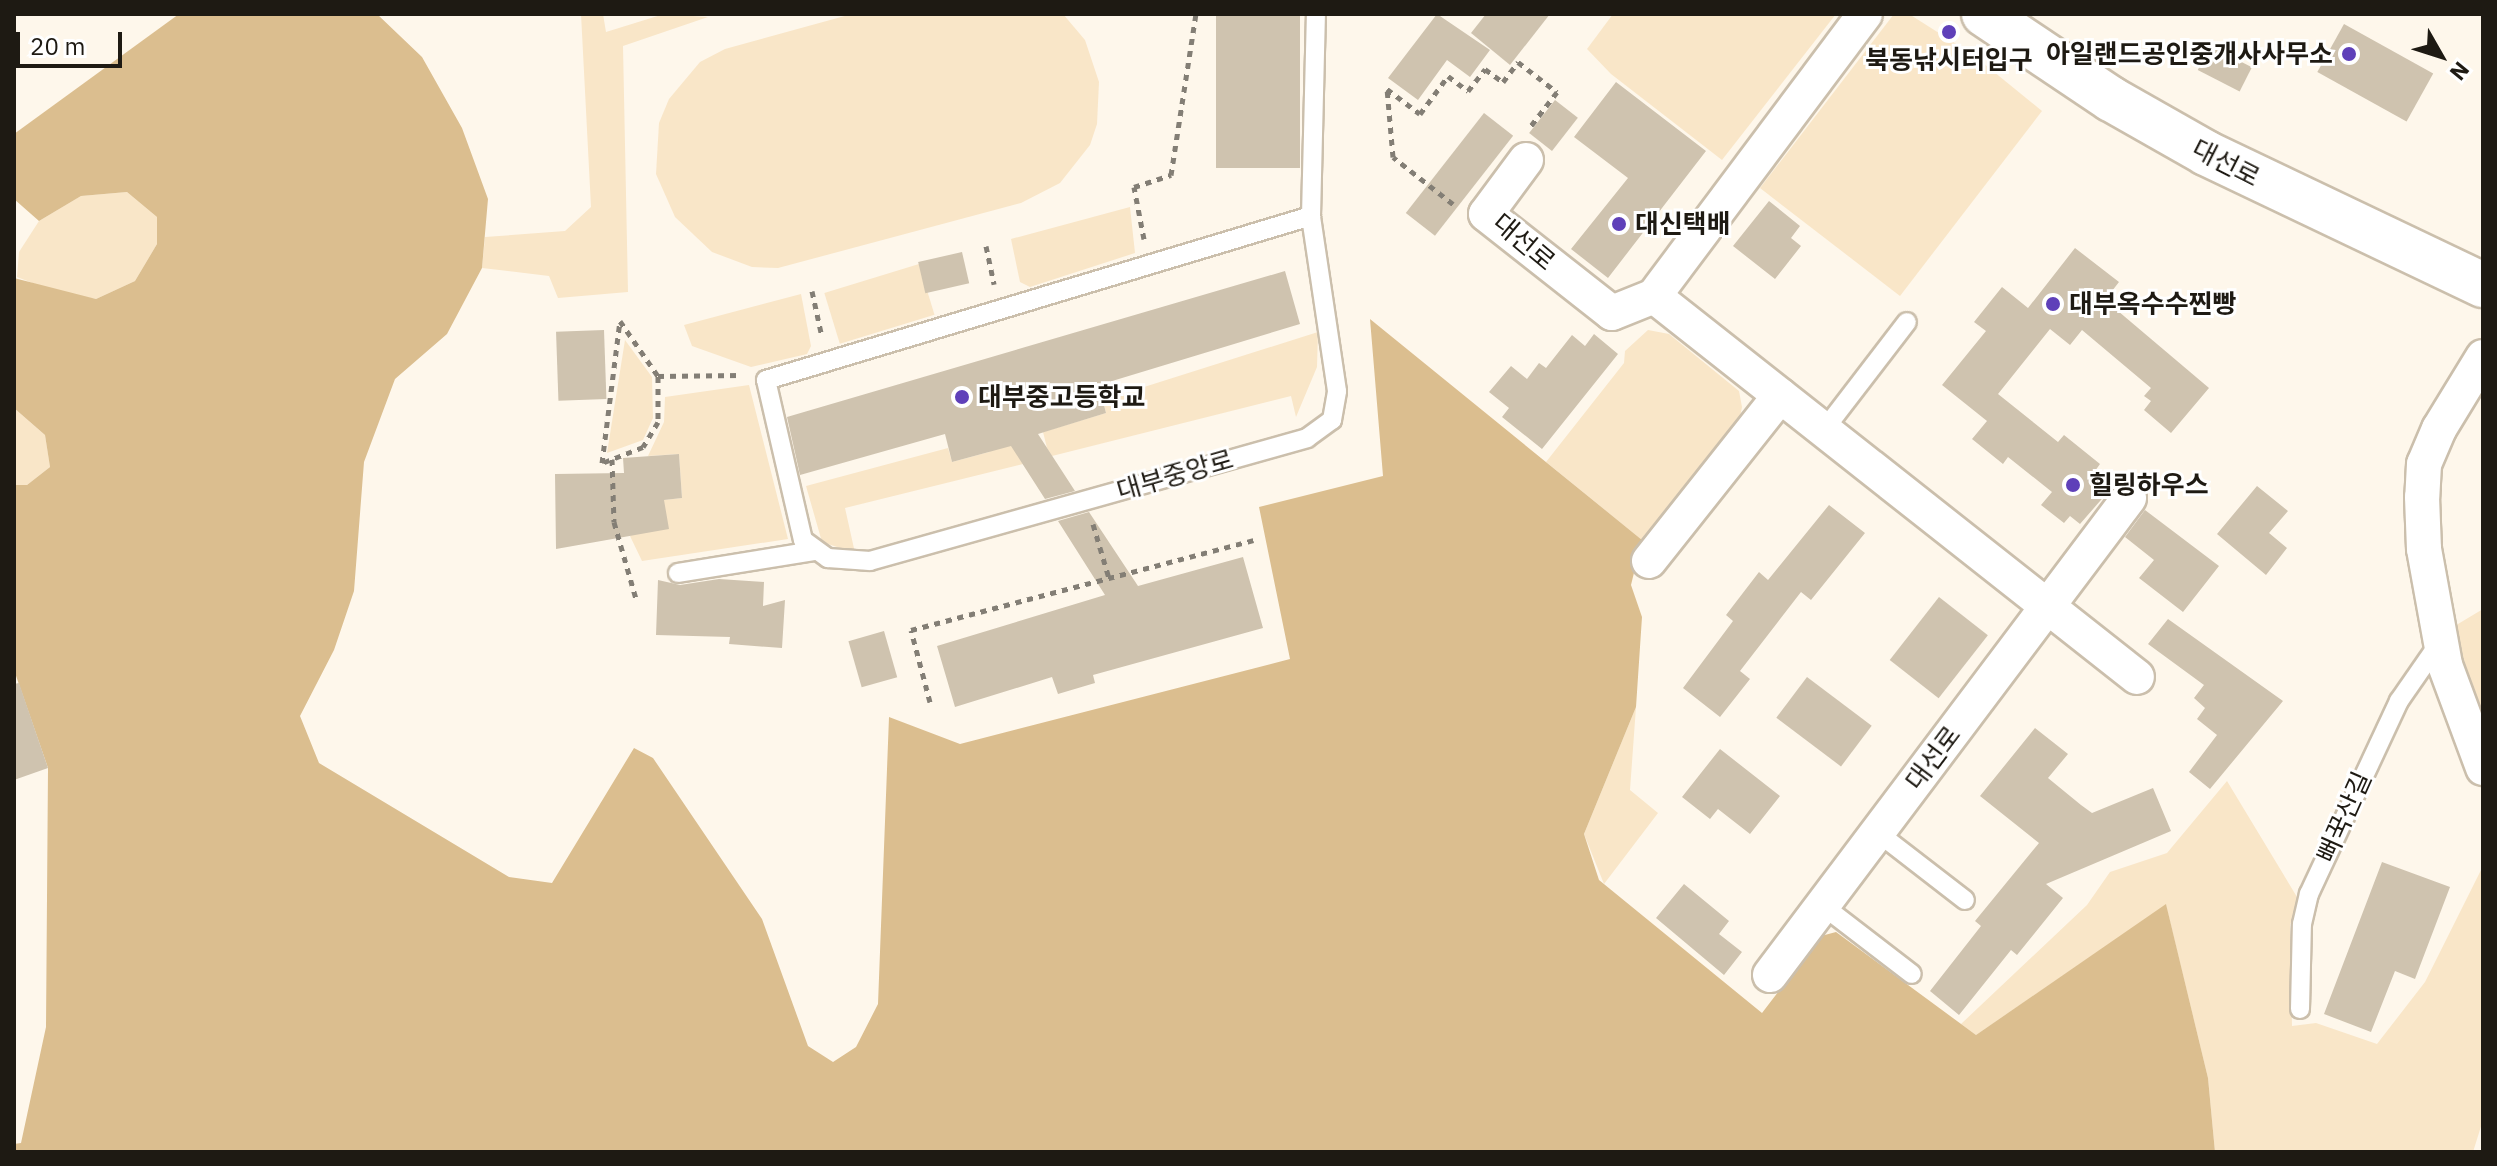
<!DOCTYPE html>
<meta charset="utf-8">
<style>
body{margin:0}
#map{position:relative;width:2497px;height:1166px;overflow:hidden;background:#fef7eb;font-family:"IBM Plex Sans","Noto Sans KR",sans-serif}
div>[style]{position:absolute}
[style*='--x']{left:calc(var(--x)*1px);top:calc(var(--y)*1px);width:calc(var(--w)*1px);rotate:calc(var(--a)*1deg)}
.green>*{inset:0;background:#f9e6c8;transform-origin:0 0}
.forest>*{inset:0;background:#dbbe8f}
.building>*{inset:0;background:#cfc3af;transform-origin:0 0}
.path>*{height:5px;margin-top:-2.5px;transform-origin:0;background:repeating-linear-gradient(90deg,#837e75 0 6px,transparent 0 12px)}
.roads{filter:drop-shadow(2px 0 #cbbfac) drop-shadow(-2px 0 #cbbfac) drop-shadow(0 2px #cbbfac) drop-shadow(0 -2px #cbbfac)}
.lane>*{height:18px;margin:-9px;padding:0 9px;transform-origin:9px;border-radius:9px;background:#fff}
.street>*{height:34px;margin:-17px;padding:0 17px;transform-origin:17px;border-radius:17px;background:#fff}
.secondary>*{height:44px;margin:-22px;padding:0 22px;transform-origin:22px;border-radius:22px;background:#fff}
.dots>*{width:22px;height:22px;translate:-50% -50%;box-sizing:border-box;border:4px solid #fff;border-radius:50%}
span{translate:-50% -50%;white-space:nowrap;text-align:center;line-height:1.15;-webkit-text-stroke:6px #fff;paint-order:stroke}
.poi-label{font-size:26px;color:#1e1a13;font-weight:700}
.right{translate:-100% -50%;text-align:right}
.left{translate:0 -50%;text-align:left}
.street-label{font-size:26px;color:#1e1a13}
.frame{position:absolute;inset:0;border:16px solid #1e1a13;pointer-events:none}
.north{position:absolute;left:2401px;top:16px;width:80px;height:80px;-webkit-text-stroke:6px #fff;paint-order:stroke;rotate:129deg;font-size:22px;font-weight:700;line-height:32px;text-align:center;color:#1e1a13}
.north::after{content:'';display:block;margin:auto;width:28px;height:36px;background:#1e1a13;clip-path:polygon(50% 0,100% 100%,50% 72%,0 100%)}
.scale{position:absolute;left:16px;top:32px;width:106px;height:36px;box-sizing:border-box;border:4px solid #1e1a13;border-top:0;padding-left:10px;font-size:24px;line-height:28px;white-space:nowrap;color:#1e1a13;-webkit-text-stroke:6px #fff;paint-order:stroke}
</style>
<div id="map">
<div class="green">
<div style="clip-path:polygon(581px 14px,603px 14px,606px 32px,664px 14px,708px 17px,623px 46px,628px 292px,558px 298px,549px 276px,482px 268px,485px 237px,565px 231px,591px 207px)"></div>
<div style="clip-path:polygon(852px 14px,1063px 14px,1085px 40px,1099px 82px,1097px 124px,1090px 145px,1060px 183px,1021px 203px,778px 268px,752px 267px,712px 252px,675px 217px,656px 174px,659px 123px,669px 99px,700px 62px,725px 49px)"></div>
<div style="clip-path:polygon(1613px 14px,1836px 14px,1722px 160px,1611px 74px,1587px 49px)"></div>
<div style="clip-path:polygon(1894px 14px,1909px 14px,1972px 54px,2042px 111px,1900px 296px,1760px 188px)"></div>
<div style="clip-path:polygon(127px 192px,157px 217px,157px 244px,135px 281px,96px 299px,53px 291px,17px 277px,19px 252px,39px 221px,81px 196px)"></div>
<div style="clip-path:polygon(1130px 207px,1135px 253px,1030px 287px,1020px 282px,1011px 239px)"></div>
<div style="left:919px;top:264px;width:53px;height:99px;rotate:73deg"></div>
<div style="clip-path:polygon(801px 294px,811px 346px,807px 354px,751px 367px,692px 346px,684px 325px)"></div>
<div style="clip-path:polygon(1648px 330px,1669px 334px,1739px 391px,1742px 407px,1740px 417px,1642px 540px,1546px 462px,1624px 363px,1625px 351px)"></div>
<div style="clip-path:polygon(1318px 332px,1317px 367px,1296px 417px,1291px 396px,1052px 456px,1047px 448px,1043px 432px,1106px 413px,1103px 400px)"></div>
<div style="clip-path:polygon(625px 340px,652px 377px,653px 418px,643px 440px,607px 453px)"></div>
<div style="clip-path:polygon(749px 385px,788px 539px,642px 561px,630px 536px,664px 500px,682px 498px,679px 454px,648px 456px,664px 422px,665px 397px)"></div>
<div style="clip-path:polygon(14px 408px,45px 435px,50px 467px,27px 485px,14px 485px)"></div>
<div style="clip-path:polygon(1010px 429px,1023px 464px,845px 508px,855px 553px,822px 542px,806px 486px,948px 448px,952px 462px,989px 452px)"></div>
<div style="clip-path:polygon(2483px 609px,2483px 738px,2448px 630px)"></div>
<div style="clip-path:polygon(1636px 707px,1630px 790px,1658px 813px,1604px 884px,1584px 834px)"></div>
<div style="clip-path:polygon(2227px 781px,2297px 897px,2290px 926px,2292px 1026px,2316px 1023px,2377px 1044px,2425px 982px,2483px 866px,2483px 1120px,2473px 1152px,2215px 1152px,2208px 1078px,2166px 905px,1976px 1035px,1961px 1024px,2087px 905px,2110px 872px,2167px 853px)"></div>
</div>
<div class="forest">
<div style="clip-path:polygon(179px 14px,377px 14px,422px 57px,462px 128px,488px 199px,482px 268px,447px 334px,395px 379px,364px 462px,354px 591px,334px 650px,300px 716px,319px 763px,509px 877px,552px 883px,634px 748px,653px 758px,762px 919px,808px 1046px,833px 1062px,856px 1047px,878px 1004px,889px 717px,960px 744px,1290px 659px,1259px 507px,1383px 476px,1370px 319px,1642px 540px,1631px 585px,1642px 617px,1636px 707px,1584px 834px,1599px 880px,1762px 1013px,1821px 936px,1836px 932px,1976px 1035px,2166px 904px,2208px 1078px,2215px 1152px,14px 1152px,14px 1144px,21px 1143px,46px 1027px,48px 768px,14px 670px,14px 485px,27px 485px,50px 467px,45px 435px,14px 408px,14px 278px,96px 299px,135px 281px,157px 244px,157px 217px,127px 192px,81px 196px,39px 221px,14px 199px,14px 134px)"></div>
</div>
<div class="building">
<div style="left:1216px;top:14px;width:84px;height:154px"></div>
<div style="clip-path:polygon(1437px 14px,1490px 50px,1470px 77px,1447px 60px,1418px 100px,1388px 78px)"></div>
<div style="clip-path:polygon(1486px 14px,1550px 14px,1510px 65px,1471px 33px)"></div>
<div style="left:2344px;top:24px;width:102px;height:55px;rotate:29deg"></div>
<div style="left:2210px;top:46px;width:47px;height:27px;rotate:27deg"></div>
<div style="clip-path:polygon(1616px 82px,1706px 151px,1608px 278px,1571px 249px,1628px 178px,1574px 137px)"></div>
<div style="left:1555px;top:100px;width:29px;height:42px;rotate:38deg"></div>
<div style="left:1484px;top:113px;width:37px;height:127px;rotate:38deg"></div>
<div style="clip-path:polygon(1769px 201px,1800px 226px,1791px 238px,1801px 246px,1775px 279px,1733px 246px)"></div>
<div style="clip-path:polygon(2075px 248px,2119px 282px,2105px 300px,2209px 388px,2171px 433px,2144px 410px,2151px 401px,2144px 396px,2151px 388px,2082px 330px,2070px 345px,2050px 329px,1998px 394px,2058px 442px,2064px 435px,2100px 464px,2095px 471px,2114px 485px,2080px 524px,2070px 516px,2064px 523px,2041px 505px,2052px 492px,2008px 457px,2003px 464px,1972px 439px,1987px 421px,1942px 385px,1986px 331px,1974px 322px,2002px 287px,2028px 308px)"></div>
<div style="left:962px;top:252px;width:32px;height:45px;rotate:77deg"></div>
<div style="clip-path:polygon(1285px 271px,1300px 324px,1099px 385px,1106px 413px,1038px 434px,1075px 491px,1045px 499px,1011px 446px,952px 462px,945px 434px,800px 475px,787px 417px)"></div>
<div style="left:604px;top:330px;width:69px;height:48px;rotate:88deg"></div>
<div style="clip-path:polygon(1594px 334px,1618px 354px,1542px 449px,1502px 417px,1509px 408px,1489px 392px,1511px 366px,1527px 379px,1539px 363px,1546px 368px,1572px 335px,1585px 346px)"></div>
<div style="clip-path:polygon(679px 454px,682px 498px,664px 500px,669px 529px,556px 549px,555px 474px,624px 473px,623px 458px)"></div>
<div style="clip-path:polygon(2257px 486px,2288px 511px,2269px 533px,2287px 548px,2266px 575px,2217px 534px)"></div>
<div style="clip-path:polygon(1829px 505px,1865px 533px,1811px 600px,1801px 592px,1740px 671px,1750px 679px,1720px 717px,1683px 688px,1733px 621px,1726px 615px,1759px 572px,1768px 580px)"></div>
<div style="clip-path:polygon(2145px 510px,2219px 566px,2183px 612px,2139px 578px,2154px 560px,2125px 537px)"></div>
<div style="clip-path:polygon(1089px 512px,1138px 586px,1243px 557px,1263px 628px,1093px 675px,1095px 683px,1058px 694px,1052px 677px,955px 707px,937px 646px,1105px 595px,1058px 521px)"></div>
<div style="clip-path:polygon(719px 579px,764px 582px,763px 606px,785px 600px,782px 648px,729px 644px,730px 637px,656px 635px,658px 580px,680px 585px)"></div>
<div style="left:1939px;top:597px;width:62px;height:80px;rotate:38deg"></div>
<div style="clip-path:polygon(2168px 619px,2283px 701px,2210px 789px,2189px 772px,2217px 735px,2197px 719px,2205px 708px,2194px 698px,2204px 685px,2148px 644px)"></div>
<div style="left:884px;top:631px;width:48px;height:37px;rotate:74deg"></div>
<div style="left:1807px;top:677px;width:81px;height:51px;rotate:37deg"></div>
<div style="clip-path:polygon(19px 683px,48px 768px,14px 780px,14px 684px)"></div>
<div style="clip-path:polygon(2035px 728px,2068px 754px,2048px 778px,2081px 805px,2092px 813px,2153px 788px,2171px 831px,2046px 884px,2063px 898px,2017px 955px,2011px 950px,1959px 1015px,1930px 991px,1981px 926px,1975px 921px,2039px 843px,1980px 796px)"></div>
<div style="clip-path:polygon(1720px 749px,1780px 796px,1750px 834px,1718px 809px,1710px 819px,1682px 797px)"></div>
<div style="clip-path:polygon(2382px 862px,2450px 887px,2415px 979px,2395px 971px,2371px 1032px,2324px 1014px)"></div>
<div style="clip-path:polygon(1684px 884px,1729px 921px,1719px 934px,1742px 952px,1724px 975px,1656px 918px)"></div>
</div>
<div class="path">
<div style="--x:1453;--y:204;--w:76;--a:-141.9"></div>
<div style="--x:1393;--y:157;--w:68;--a:-95"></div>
<div style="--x:1387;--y:89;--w:41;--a:37.1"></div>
<div style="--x:1420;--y:114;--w:47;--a:-53.6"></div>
<div style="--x:1448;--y:76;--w:25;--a:37"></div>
<div style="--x:1468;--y:91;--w:28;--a:-52"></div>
<div style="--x:1485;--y:69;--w:22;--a:36"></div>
<div style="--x:1503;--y:82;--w:25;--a:-53"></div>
<div style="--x:1518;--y:62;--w:49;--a:37.6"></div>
<div style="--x:1557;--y:92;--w:44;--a:127.6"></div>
<div style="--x:1144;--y:239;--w:53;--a:-100.9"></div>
<div style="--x:1134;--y:187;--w:39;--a:-18"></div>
<div style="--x:1171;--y:175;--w:163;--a:-81.2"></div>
<div style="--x:986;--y:246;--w:39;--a:78"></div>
<div style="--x:812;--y:291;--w:47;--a:77.7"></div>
<div style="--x:620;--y:321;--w:67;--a:55.4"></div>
<div style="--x:658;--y:376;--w:46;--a:90"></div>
<div style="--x:658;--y:422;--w:29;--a:121"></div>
<div style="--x:643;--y:447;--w:44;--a:158.7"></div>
<div style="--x:602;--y:463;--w:143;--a:-82.8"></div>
<div style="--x:658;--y:376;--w:83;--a:-0.7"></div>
<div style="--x:612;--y:459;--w:63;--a:88.2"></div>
<div style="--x:614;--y:522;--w:83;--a:74"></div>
<div style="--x:1093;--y:524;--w:56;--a:73.5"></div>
<div style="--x:930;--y:702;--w:74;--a:-104.8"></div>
<div style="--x:911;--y:630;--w:354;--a:-14.7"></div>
</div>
<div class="roads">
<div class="lane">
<div style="--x:1311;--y:216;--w:569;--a:163.25"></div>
<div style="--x:766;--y:380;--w:164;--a:77"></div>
<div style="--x:803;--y:540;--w:31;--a:36"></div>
<div style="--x:828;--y:558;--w:42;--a:4.1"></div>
<div style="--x:870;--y:561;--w:454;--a:-15.7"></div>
<div style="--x:1307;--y:438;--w:31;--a:-36"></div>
<div style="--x:1332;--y:420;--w:29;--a:-80"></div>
<div style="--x:1337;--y:391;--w:177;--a:-98.5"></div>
<div style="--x:1311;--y:216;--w:202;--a:-88.6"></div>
<div style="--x:1824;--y:430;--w:136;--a:-52.5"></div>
<div style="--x:678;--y:573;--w:138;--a:-9.2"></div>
<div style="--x:1877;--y:832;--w:111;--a:37.7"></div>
<div style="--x:1822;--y:905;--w:113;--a:37.5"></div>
<div style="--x:2300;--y:1009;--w:85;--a:-88.7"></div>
<div style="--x:2302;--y:924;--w:31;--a:-77"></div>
<div style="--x:2309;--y:894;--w:213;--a:-65"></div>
<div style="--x:2399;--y:701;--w:72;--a:-55.2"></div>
</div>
<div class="street">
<div style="--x:1526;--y:160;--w:67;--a:126.5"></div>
<div style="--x:1486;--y:214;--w:160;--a:38.2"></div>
<div style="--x:1612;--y:313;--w:45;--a:-22"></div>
<div style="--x:1654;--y:296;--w:352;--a:-53.2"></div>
<div style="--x:1654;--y:296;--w:615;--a:38.27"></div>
<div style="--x:2483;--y:357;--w:84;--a:121.4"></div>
<div style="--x:2439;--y:429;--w:38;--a:113"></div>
<div style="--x:2424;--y:464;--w:33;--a:93"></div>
<div style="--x:2422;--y:497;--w:52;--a:87.8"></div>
<div style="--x:2424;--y:549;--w:118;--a:79.7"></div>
<div style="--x:2445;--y:665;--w:110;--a:69.7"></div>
<div style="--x:1649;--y:561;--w:211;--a:-51.6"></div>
<div style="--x:1770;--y:975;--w:597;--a:-53.03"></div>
</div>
<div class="secondary">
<div style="--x:1984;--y:14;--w:153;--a:33.8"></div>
<div style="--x:2111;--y:99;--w:109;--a:29.6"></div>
<div style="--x:2206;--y:153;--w:307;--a:25.5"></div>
</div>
</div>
<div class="dots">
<div style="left:1949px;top:32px;background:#5f40b9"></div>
<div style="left:2349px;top:54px;background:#5f40b9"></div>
<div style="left:1619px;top:224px;background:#5f40b9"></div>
<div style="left:2053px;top:304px;background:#5f40b9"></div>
<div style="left:962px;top:397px;background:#5f40b9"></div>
<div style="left:2073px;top:485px;background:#5f40b9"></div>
</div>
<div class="poi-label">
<span class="right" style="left:2333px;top:54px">아일랜드공인중개사사무소</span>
<span style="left:1949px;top:60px">북동낚시터입구</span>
<span class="left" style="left:1635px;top:224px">대신택배</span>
<span class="left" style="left:2069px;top:304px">대부옥수수찐빵</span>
<span class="left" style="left:978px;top:397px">대부중고등학교</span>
<span class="left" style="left:2089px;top:485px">힐링하우스</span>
</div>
<div class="street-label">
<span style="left:2226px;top:163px;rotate:27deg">대선로</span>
<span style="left:1524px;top:242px;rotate:40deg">대선로</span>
<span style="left:1175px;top:475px;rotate:-16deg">대부중앙로</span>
<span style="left:1933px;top:758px;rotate:-53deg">대선로</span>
<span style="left:2344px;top:817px;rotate:-66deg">뻐꾹산길</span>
</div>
<div class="frame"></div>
<div class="north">N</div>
<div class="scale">20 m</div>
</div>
